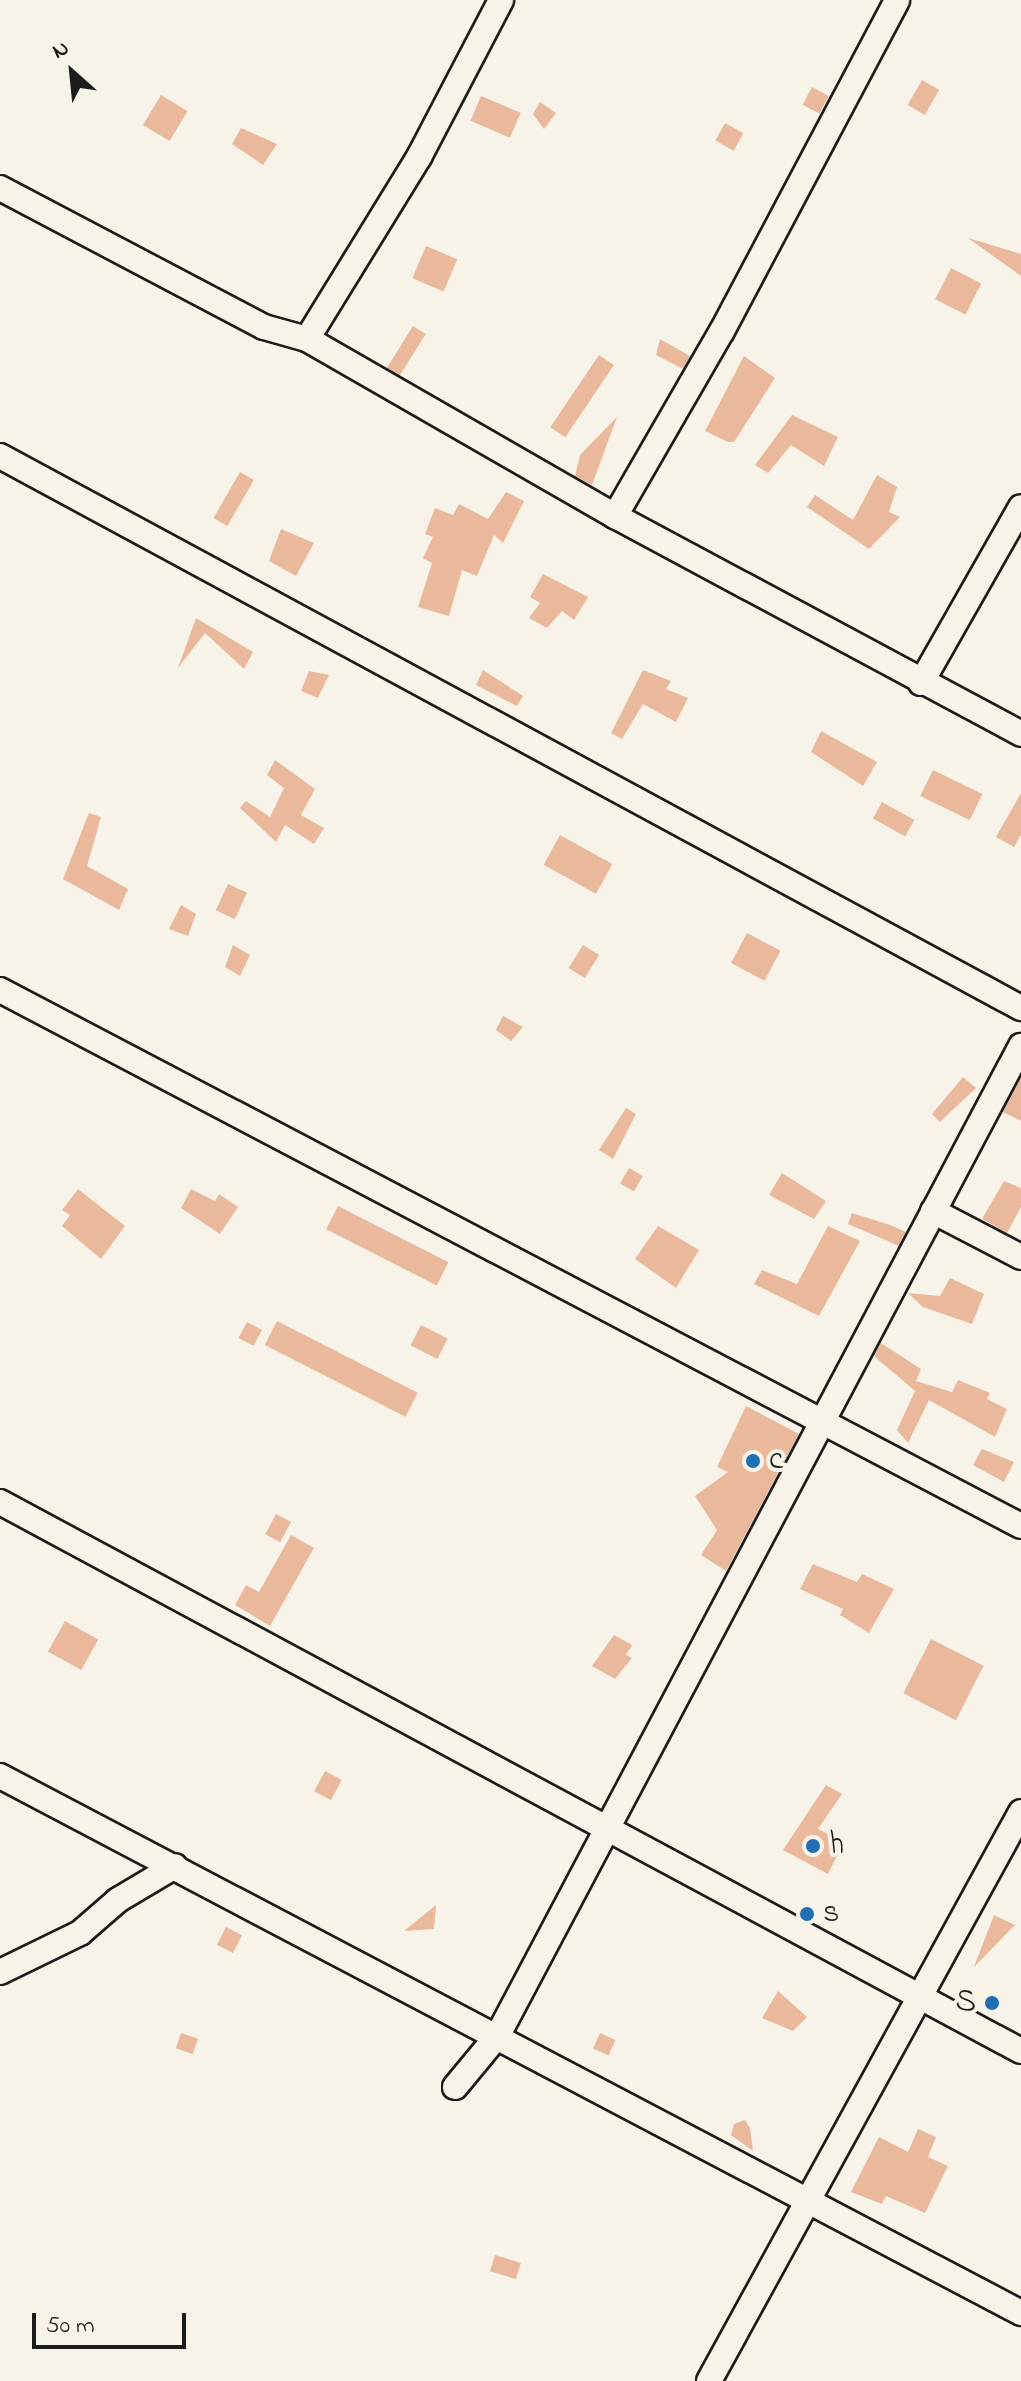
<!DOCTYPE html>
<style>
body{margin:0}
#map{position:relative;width:1021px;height:2381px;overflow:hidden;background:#f7f3e8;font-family:"Indie Flower",sans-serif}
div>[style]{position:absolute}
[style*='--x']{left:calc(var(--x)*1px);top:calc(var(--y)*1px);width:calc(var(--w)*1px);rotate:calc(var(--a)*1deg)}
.building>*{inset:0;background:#eab99b;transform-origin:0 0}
.roads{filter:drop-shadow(2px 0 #1c1c1c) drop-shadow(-2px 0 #1c1c1c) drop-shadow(0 2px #1c1c1c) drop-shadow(0 -2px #1c1c1c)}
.street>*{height:24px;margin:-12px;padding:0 12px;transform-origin:12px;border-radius:12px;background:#f7f3e8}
.dots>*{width:22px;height:22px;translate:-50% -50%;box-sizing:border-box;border:4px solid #f7f3e8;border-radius:50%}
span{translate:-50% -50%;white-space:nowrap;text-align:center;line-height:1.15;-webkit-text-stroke:8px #f7f3e8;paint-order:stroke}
.poi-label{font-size:32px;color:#1c1c1c}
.left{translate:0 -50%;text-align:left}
.right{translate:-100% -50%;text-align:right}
.north{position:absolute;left:32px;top:32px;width:80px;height:80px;-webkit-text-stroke:6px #f7f3e8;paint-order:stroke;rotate:333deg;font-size:22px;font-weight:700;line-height:32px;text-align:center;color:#1c1c1c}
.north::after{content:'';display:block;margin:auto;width:28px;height:36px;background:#1c1c1c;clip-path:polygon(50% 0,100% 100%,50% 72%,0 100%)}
.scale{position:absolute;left:32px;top:2313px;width:154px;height:36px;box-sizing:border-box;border:4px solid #1c1c1c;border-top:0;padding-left:10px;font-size:24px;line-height:28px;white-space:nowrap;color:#1c1c1c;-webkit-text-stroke:6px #f7f3e8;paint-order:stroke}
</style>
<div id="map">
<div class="building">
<div style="left:922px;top:80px;width:20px;height:29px;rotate:30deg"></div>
<div style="left:812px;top:87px;width:19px;height:20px;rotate:28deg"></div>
<div style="left:161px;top:95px;width:31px;height:35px;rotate:31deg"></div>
<div style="left:481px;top:96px;width:43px;height:27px;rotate:23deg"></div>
<div style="clip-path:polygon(540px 102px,556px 113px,544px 129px,533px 114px)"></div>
<div style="left:725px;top:123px;width:21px;height:20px;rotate:29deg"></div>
<div style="clip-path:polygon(241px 128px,277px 144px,263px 165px,232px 144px)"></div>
<div style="clip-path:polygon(968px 238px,1021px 254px,1021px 276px)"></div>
<div style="left:426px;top:246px;width:34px;height:35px;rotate:23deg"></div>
<div style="left:951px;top:268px;width:34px;height:35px;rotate:27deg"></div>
<div style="left:413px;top:326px;width:15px;height:50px;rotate:32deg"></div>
<div style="clip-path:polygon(660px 339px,690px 356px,683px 369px,656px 355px)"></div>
<div style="left:599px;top:355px;width:18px;height:87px;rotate:34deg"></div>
<div style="clip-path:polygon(744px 356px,775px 378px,734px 442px,728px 442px,705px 431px)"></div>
<div style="clip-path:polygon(792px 415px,838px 437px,824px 466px,791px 445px,768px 473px,755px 465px)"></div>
<div style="clip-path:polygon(617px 417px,592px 485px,575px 476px,580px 455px)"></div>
<div style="left:240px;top:472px;width:16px;height:53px;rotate:30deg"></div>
<div style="clip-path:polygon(877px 475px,897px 487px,889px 512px,900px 517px,869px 549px,807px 507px,815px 495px,853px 520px)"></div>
<div style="clip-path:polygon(506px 492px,524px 501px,503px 543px,494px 535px,477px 576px,462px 570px,449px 616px,418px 607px,432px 563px,423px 558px,433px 537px,425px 534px,435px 508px,453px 515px,459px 504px,488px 519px)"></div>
<div style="clip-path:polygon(281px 529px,314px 543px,296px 576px,269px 561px)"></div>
<div style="clip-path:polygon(543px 574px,588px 597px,574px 620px,562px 611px,547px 628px,529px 618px,540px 603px,530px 597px)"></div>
<div style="clip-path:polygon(196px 618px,253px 652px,244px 669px,205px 633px,178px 668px)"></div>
<div style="clip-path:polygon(483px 670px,523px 696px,517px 706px,476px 685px)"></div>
<div style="clip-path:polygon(643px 670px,671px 681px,666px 689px,688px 698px,676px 722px,643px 704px,622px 739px,611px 733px)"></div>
<div style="clip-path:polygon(309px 671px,329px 675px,318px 698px,301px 691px)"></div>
<div style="clip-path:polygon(821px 731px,877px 762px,863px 786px,811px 752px)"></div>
<div style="clip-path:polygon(275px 760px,315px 789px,301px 815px,324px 828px,314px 844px,285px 825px,276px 842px,240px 808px,246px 801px,270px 817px,284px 788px,267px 775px)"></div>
<div style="left:933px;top:770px;width:55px;height:29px;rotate:26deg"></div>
<div style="clip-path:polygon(1021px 793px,1021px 835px,1014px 847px,996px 837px)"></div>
<div style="left:882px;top:802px;width:37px;height:19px;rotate:29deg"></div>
<div style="clip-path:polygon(89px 813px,101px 817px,87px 866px,128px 889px,119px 910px,63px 879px)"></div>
<div style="left:560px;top:835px;width:60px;height:34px;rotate:29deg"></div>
<div style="left:228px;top:884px;width:21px;height:29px;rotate:25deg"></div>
<div style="clip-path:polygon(181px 905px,196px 914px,188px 936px,169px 929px)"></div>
<div style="left:747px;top:933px;width:38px;height:34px;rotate:28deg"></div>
<div style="clip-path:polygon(233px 945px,250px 955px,240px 976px,225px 967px)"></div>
<div style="left:583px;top:945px;width:19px;height:27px;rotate:32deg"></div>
<div style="clip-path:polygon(503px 1016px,523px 1027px,511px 1041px,496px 1030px)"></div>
<div style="clip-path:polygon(963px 1077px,976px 1088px,940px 1122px,932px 1114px)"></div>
<div style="clip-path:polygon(1021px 1078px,1021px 1121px,1003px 1112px)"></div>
<div style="clip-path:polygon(626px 1108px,636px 1114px,613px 1159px,599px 1150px)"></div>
<div style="left:629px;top:1168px;width:16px;height:18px;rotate:30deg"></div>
<div style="clip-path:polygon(782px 1173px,826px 1201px,814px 1219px,769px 1195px)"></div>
<div style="clip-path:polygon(1004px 1181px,1021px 1188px,1021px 1207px,1007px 1233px,982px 1219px)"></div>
<div style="clip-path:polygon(78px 1189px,125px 1226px,101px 1259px,62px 1226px,70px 1215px,62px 1210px)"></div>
<div style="clip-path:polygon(191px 1189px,215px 1201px,219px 1194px,238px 1207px,220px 1234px,181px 1208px)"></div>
<div style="left:338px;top:1206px;width:124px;height:26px;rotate:27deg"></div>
<div style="clip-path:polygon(852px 1213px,890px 1225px,906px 1232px,899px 1246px,848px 1224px)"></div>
<div style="clip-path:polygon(658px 1226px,699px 1250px,676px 1288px,635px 1259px)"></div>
<div style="clip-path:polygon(828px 1226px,860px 1241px,819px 1316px,754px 1284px,762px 1270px,797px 1284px)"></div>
<div style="clip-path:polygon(950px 1278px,984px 1294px,972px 1324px,923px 1307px,908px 1293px,940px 1296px)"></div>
<div style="left:277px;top:1321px;width:158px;height:27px;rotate:27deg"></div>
<div style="left:247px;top:1322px;width:17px;height:18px;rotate:28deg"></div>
<div style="left:421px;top:1325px;width:30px;height:23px;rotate:27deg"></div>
<div style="clip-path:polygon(881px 1343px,921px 1369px,916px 1381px,952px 1392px,958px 1380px,990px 1393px,987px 1399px,1007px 1409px,995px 1437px,929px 1400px,908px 1443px,897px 1430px,915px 1391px,874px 1356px)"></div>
<div style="clip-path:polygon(746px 1406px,799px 1434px,726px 1571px,701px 1555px,717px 1530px,695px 1496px,728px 1472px,717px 1467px)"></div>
<div style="clip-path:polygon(982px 1449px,1014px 1462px,1004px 1482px,973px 1465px)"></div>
<div style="left:276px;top:1514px;width:17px;height:23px;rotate:28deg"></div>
<div style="clip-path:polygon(291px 1535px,314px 1548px,270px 1626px,235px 1605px,246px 1585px,259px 1592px)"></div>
<div style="clip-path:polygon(813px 1564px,857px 1582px,862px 1574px,894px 1589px,869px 1633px,840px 1615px,843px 1609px,800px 1589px)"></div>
<div style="left:65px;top:1621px;width:38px;height:35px;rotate:29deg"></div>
<div style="clip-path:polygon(614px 1635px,632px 1645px,626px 1655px,632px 1658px,615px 1679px,592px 1666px)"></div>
<div style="left:931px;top:1639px;width:59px;height:61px;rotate:27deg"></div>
<div style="left:325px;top:1771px;width:19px;height:23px;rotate:28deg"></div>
<div style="clip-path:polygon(826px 1785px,842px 1794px,818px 1829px,844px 1842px,828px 1874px,783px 1850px)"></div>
<div style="clip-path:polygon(436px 1905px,434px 1929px,404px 1931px)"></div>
<div style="clip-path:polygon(994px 1915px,1015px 1925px,974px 1967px)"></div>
<div style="left:226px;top:1927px;width:18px;height:20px;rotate:27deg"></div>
<div style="clip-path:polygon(778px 1991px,807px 2017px,793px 2031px,762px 2018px)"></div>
<div style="left:181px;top:2033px;width:18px;height:16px;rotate:19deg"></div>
<div style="left:600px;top:2033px;width:17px;height:17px;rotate:24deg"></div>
<div style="clip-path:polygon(745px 2120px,750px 2128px,753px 2151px,731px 2135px,734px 2124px)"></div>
<div style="clip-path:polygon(918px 2129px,936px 2137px,928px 2157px,948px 2166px,925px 2213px,886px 2196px,882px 2204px,851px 2192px,879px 2137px,908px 2152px)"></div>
<div style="left:495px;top:2255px;width:27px;height:17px;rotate:17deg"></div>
</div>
<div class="roads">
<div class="street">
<div style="--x:0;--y:188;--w:298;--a:27.8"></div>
<div style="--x:264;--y:327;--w:45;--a:15.6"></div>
<div style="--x:307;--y:339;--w:355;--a:29.9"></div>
<div style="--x:615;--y:516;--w:461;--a:28.2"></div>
<div style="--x:307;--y:339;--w:214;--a:-58.4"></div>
<div style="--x:419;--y:157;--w:177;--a:-62.4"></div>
<div style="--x:0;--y:456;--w:1161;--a:28.4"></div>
<div style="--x:615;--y:516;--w:214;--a:-60"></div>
<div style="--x:722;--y:331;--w:374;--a:-62.1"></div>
<div style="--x:921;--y:683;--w:202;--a:-60.4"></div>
<div style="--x:0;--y:990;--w:1153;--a:27.7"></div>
<div style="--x:933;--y:1211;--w:99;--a:27.6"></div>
<div style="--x:0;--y:1502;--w:1159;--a:28.27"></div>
<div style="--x:0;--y:1776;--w:1154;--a:27.74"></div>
<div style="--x:0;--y:1972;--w:89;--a:-26"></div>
<div style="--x:80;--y:1933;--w:50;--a:-41"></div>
<div style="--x:118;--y:1900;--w:66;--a:-30.8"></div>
<div style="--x:455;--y:2087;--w:67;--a:-50.4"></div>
<div style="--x:498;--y:2035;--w:1119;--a:-62.13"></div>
<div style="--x:709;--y:2381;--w:649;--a:-61.26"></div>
</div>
</div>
<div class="dots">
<div style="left:753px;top:1461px;background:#1f6fb2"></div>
<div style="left:813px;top:1846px;background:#1f6fb2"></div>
<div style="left:807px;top:1914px;background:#1f6fb2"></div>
<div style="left:992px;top:2003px;background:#1f6fb2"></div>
</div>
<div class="poi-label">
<span class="left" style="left:769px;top:1461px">c</span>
<span class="left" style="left:829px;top:1846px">h</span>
<span class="left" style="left:823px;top:1914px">s</span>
<span class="right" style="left:976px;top:2003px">S</span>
</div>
<div class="north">N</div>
<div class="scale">50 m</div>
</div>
